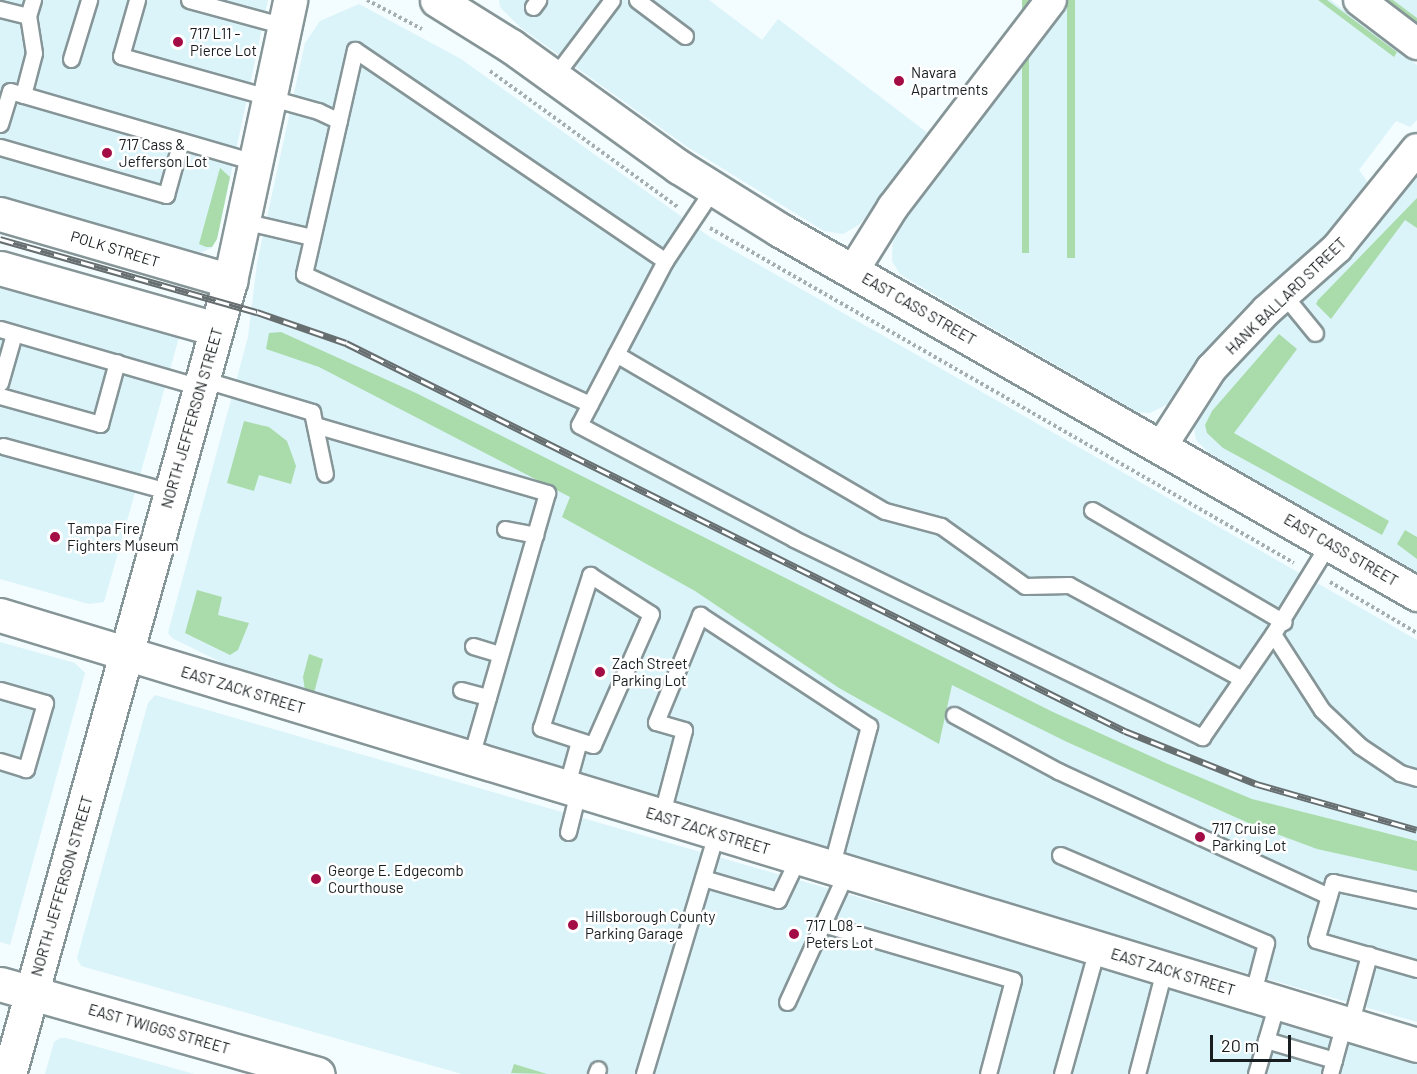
<!DOCTYPE html>
<style>
body{margin:0}
#map{position:relative;width:1417px;height:1074px;overflow:hidden;background:#f3fcfe;font-family:Barlow,sans-serif}
div>[style]{position:absolute}
[style*='--x']{left:calc(var(--x)*1px);top:calc(var(--y)*1px);width:calc(var(--w)*1px);rotate:calc(var(--a)*1deg)}
.built>*{inset:0;background:#dbf4f9}
.green>*{inset:0;background:#aadcab;transform-origin:0 0}
.path>*{height:4px;margin-top:-2px;transform-origin:0;background:repeating-linear-gradient(90deg,#a6aeaf 0 3px,transparent 0 6px)}
.roads{filter:drop-shadow(2px 0 #869597) drop-shadow(-2px 0 #869597) drop-shadow(0 2px #869597) drop-shadow(0 -2px #869597)}
.service>*{height:15px;margin:-7.5px;padding:0 7.5px;transform-origin:7.5px;border-radius:7.5px;background:#fff}
.minor>*{height:30px;margin:-15px;padding:0 15px;transform-origin:15px;border-radius:15px;background:#fff}
.tertiary>*{height:33px;margin:-16.5px;padding:0 16.5px;transform-origin:16.5px;border-radius:16.5px;background:#fff}
.secondary>*{height:33px;margin:-16.5px;padding:0 16.5px;transform-origin:16.5px;border-radius:16.5px;background:#fff}
.rail>*{height:7px;margin-top:-3.5px;transform-origin:0;background:repeating-linear-gradient(90deg,#fff 0 14px,#676e70 0 28px);box-sizing:border-box;border-block:2px solid #676e70}
.dots>*{width:16px;height:16px;translate:-50% -50%;box-sizing:border-box;border:3px solid #fff;border-radius:50%}
span{translate:-50% -50%;white-space:nowrap;text-align:center;line-height:1.15;-webkit-text-stroke:5px #fff;paint-order:stroke}
.poi-label{font-size:15px;color:#181e1f}
.left{translate:0 -50%;text-align:left}
.street-label{font-size:15px;color:#181e1f}
.scale{position:absolute;left:1210px;top:1035px;width:81px;height:27px;box-sizing:border-box;border:3px solid #181e1f;border-top:0;padding-left:8px;font-size:18px;line-height:21px;white-space:nowrap;color:#181e1f;-webkit-text-stroke:4px #fff;paint-order:stroke}
</style>
<div id="map">
<div class="built">
<div style="clip-path:polygon(0 0,268px 0,217px 239px,211px 248px,192px 257px,0 202px)"></div>
<div style="clip-path:polygon(499px 0,709px 0,762px 40px,778px 19px,929px 134px,860px 224px,843px 234px,824px 231px,686px 146px,521px 28px,500px 7px)"></div>
<div style="clip-path:polygon(1065px 0,1331px 0,1417px 65px,1417px 120px,1410px 127px,1396px 121px,1359px 170px,1369px 184px,1348px 213px,1326px 237px,1240px 312px,1195px 363px,1168px 404px,1150px 413px,1137px 412px,918px 285px,900px 274px,892px 261px,893px 230px)"></div>
<div style="clip-path:polygon(1378px 0,1417px 0,1417px 29px)"></div>
<div style="clip-path:polygon(359px 4px,461px 59px,710px 237px,1417px 640px,1417px 1022px,295px 699px,172px 638px,168px 633px,170px 625px,248px 337px,257px 263px,305px 43px,320px 21px)"></div>
<div style="clip-path:polygon(1417px 171px,1417px 572px,1209px 453px,1196px 440px,1194px 428px,1195px 418px,1234px 364px,1263px 332px,1348px 258px)"></div>
<div style="clip-path:polygon(0 281px,180px 334px,104px 602px,89px 604px,0 579px)"></div>
<div style="clip-path:polygon(0 642px,75px 663px,85px 673px,10px 945px,0 942px)"></div>
<div style="clip-path:polygon(155px 695px,1417px 1058px,1417px 1074px,462px 1074px,81px 966px,77px 958px,148px 703px)"></div>
<div style="clip-path:polygon(60px 1038px,66px 1038px,194px 1074px,45px 1074px,54px 1042px)"></div>
</div>
<div class="green">
<div style="left:1022px;top:0;width:7px;height:253px"></div>
<div style="left:1067px;top:0;width:8px;height:258px"></div>
<div style="clip-path:polygon(1318px 0,1327px 0,1397px 52px,1394px 57px)"></div>
<div style="clip-path:polygon(1383px 0,1393px 0,1417px 18px,1417px 26px)"></div>
<div style="clip-path:polygon(220px 168px,230px 177px,217px 239px,212px 247px,206px 247px,199px 244px)"></div>
<div style="clip-path:polygon(1417px 198px,1417px 228px,1405px 220px,1331px 319px,1316px 304px,1318px 300px)"></div>
<div style="clip-path:polygon(281px 332px,416px 393px,1053px 712px,1168px 764px,1252px 799px,1417px 841px,1417px 871px,1317px 849px,1253px 825px,1067px 742px,952px 685px,939px 744px,839px 688px,695px 591px,562px 517px,570px 497px,319px 367px,266px 349px,269px 333px)"></div>
<div style="clip-path:polygon(1279px 334px,1297px 349px,1234px 433px,1389px 521px,1382px 535px,1223px 448px,1207px 433px,1205px 425px,1212px 411px)"></div>
<div style="clip-path:polygon(244px 421px,269px 427px,287px 441px,296px 466px,291px 484px,259px 475px,254px 491px,227px 483px)"></div>
<div style="clip-path:polygon(1405px 530px,1417px 537px,1417px 559px,1397px 544px)"></div>
<div style="clip-path:polygon(197px 590px,222px 597px,218px 615px,249px 623px,238px 650px,230px 655px,185px 633px)"></div>
<div style="clip-path:polygon(309px 654px,323px 659px,314px 693px,305px 691px,303px 677px)"></div>
<div style="clip-path:polygon(514px 1064px,547px 1074px,511px 1073px)"></div>
</div>
<div class="path">
<div style="--x:367;--y:0;--w:62;--a:27.8"></div>
<div style="--x:490;--y:71;--w:232;--a:35.9"></div>
<div style="--x:710;--y:228;--w:673;--a:29.84"></div>
<div style="--x:1330;--y:582;--w:101;--a:30.4"></div>
</div>
<div class="roads">
<div class="service">
<div style="--x:137;--y:0;--w:58;--a:105.9"></div>
<div style="--x:121;--y:56;--w:205;--a:15.6"></div>
<div style="--x:318;--y:111;--w:23;--a:25"></div>
<div style="--x:189;--y:0;--w:99;--a:15.2"></div>
<div style="--x:637;--y:0;--w:60;--a:36.9"></div>
<div style="--x:533;--y:7;--w:9;--a:-54"></div>
<div style="--x:0;--y:9;--w:29;--a:14"></div>
<div style="--x:71;--y:59;--w:62;--a:-73"></div>
<div style="--x:554;--y:77;--w:96;--a:-53"></div>
<div style="--x:23;--y:95;--w:43;--a:-75.3"></div>
<div style="--x:34;--y:53;--w:37;--a:-99"></div>
<div style="--x:28;--y:16;--w:17;--a:-73"></div>
<div style="--x:0;--y:124;--w:34;--a:-73"></div>
<div style="--x:10;--y:91;--w:255;--a:16.2"></div>
<div style="--x:0;--y:147;--w:173;--a:16.1"></div>
<div style="--x:166;--y:195;--w:56;--a:-74.5"></div>
<div style="--x:713;--y:189;--w:87;--a:123.7"></div>
<div style="--x:665;--y:261;--w:185;--a:117.7"></div>
<div style="--x:579;--y:425;--w:243;--a:27.9"></div>
<div style="--x:794;--y:539;--w:454;--a:25.9"></div>
<div style="--x:1202;--y:737;--w:125;--a:-55.4"></div>
<div style="--x:243;--y:221;--w:71;--a:13.1"></div>
<div style="--x:1284;--y:295;--w:49;--a:50.8"></div>
<div style="--x:0;--y:329;--w:208;--a:16.2"></div>
<div style="--x:616;--y:354;--w:311;--a:30.3"></div>
<div style="--x:885;--y:511;--w:58;--a:15"></div>
<div style="--x:941;--y:526;--w:103;--a:35.5"></div>
<div style="--x:1025;--y:586;--w:44;--a:-1.3"></div>
<div style="--x:1069;--y:585;--w:197;--a:28.5"></div>
<div style="--x:202;--y:379;--w:115;--a:16.7"></div>
<div style="--x:312;--y:412;--w:63;--a:78.2"></div>
<div style="--x:0;--y:383;--w:51;--a:-74.1"></div>
<div style="--x:0;--y:396;--w:104;--a:15.6"></div>
<div style="--x:100;--y:424;--w:64;--a:-74.7"></div>
<div style="--x:590;--y:404;--w:314;--a:-155.6"></div>
<div style="--x:304;--y:274;--w:230;--a:-77.2"></div>
<div style="--x:355;--y:50;--w:375;--a:34.2"></div>
<div style="--x:315;--y:425;--w:242;--a:16.3"></div>
<div style="--x:547;--y:493;--w:277;--a:106.1"></div>
<div style="--x:3;--y:446;--w:174;--a:15.3"></div>
<div style="--x:1092;--y:510;--w:222;--a:30.3"></div>
<div style="--x:505;--y:529;--w:31;--a:11"></div>
<div style="--x:1329;--y:543;--w:107;--a:121.6"></div>
<div style="--x:1273;--y:634;--w:90;--a:57.2"></div>
<div style="--x:1322;--y:710;--w:52;--a:43.5"></div>
<div style="--x:1360;--y:746;--w:48;--a:34"></div>
<div style="--x:1400;--y:773;--w:18;--a:16"></div>
<div style="--x:590;--y:575;--w:72;--a:32.6"></div>
<div style="--x:651;--y:614;--w:143;--a:113.9"></div>
<div style="--x:593;--y:745;--w:55;--a:-161.9"></div>
<div style="--x:541;--y:728;--w:161;--a:-72.2"></div>
<div style="--x:473;--y:646;--w:28;--a:17"></div>
<div style="--x:0;--y:690;--w:47;--a:16.1"></div>
<div style="--x:45;--y:703;--w:69;--a:106.1"></div>
<div style="--x:26;--y:769;--w:27;--a:-163"></div>
<div style="--x:461;--y:690;--w:28;--a:15"></div>
<div style="--x:954;--y:715;--w:118;--a:28.3"></div>
<div style="--x:1058;--y:771;--w:298;--a:24.8"></div>
<div style="--x:566;--y:788;--w:49;--a:-74.5"></div>
<div style="--x:661;--y:817;--w:90;--a:-75.2"></div>
<div style="--x:684;--y:730;--w:29;--a:-164"></div>
<div style="--x:656;--y:722;--w:116;--a:-67.6"></div>
<div style="--x:700;--y:615;--w:202;--a:33.3"></div>
<div style="--x:869;--y:726;--w:147;--a:105"></div>
<div style="--x:568;--y:832;--w:41;--a:-76"></div>
<div style="--x:1060;--y:855;--w:224;--a:23.1"></div>
<div style="--x:1266;--y:943;--w:55;--a:104.8"></div>
<div style="--x:703;--y:878;--w:78;--a:16.3"></div>
<div style="--x:778;--y:900;--w:47;--a:-64.5"></div>
<div style="--x:1417;--y:900;--w:86;--a:-167.9"></div>
<div style="--x:1333;--y:882;--w:60;--a:106.3"></div>
<div style="--x:1316;--y:940;--w:105;--a:16"></div>
<div style="--x:823;--y:924;--w:198;--a:16.4"></div>
<div style="--x:1013;--y:980;--w:97;--a:104.9"></div>
<div style="--x:787;--y:1002;--w:142;--a:-65.4"></div>
<div style="--x:1350;--y:1025;--w:73;--a:-74.8"></div>
<div style="--x:1266;--y:1040;--w:71;--a:16.4"></div>
<div style="--x:596;--y:1074;--w:5;--a:-68"></div>
<div style="--x:644;--y:1074;--w:251;--a:-73.3"></div>
<div style="--x:1062;--y:1074;--w:130;--a:-74.4"></div>
<div style="--x:1137;--y:1074;--w:107;--a:-75.4"></div>
<div style="--x:1256;--y:1074;--w:74;--a:-73.5"></div>
<div style="--x:1330;--y:1074;--w:53;--a:-74.6"></div>
</div>
<div class="minor">
<div style="--x:1359;--y:0;--w:73;--a:37.2"></div>
<div style="--x:853;--y:271;--w:75;--a:-58"></div>
<div style="--x:893;--y:207;--w:260;--a:-52.6"></div>
<div style="--x:1161;--y:447;--w:93;--a:-57.3"></div>
<div style="--x:1211;--y:369;--w:81;--a:-46.5"></div>
<div style="--x:1267;--y:310;--w:94;--a:-41.5"></div>
<div style="--x:1337;--y:248;--w:127;--a:-51.1"></div>
</div>
<div class="tertiary">
<div style="--x:0;--y:214;--w:240;--a:16.2"></div>
<div style="--x:0;--y:268;--w:224;--a:15.8"></div>
<div style="--x:0;--y:615;--w:1481;--a:16.88"></div>
<div style="--x:0;--y:984;--w:330;--a:15.8"></div>
</div>
<div class="secondary">
<div style="--x:437;--y:0;--w:87;--a:31.9"></div>
<div style="--x:511;--y:46;--w:207;--a:35.8"></div>
<div style="--x:679;--y:167;--w:119;--a:32"></div>
<div style="--x:780;--y:230;--w:734;--a:29.74"></div>
<div style="--x:9;--y:1074;--w:823;--a:-74.43"></div>
<div style="--x:230;--y:281;--w:287;--a:-77.9"></div>
</div>
</div>
<div class="rail">
<div style="--x:0;--y:239;--w:267;--a:15.9"></div>
<div style="--x:257;--y:312;--w:94;--a:19.2"></div>
<div style="--x:346;--y:343;--w:870;--a:26.48"></div>
<div style="--x:1125;--y:731;--w:142;--a:21.9"></div>
<div style="--x:1257;--y:784;--w:166;--a:16"></div>
</div>
<div class="dots">
<div style="left:178px;top:42px;background:#a40c46"></div>
<div style="left:899px;top:81px;background:#a40c46"></div>
<div style="left:107px;top:153px;background:#a40c46"></div>
<div style="left:55px;top:537px;background:#a40c46"></div>
<div style="left:600px;top:672px;background:#a40c46"></div>
<div style="left:1200px;top:837px;background:#a40c46"></div>
<div style="left:316px;top:879px;background:#a40c46"></div>
<div style="left:573px;top:925px;background:#a40c46"></div>
<div style="left:794px;top:934px;background:#a40c46"></div>
</div>
<div class="poi-label">
<span class="left" style="left:190px;top:42px">717 L11 -<br>Pierce Lot</span>
<span class="left" style="left:911px;top:81px">Navara<br>Apartments</span>
<span class="left" style="left:119px;top:153px">717 Cass &amp;<br>Jefferson Lot</span>
<span class="left" style="left:67px;top:537px">Tampa Fire<br>Fighters Museum</span>
<span class="left" style="left:612px;top:672px">Zach Street<br>Parking Lot</span>
<span class="left" style="left:1212px;top:837px">717 Cruise<br>Parking Lot</span>
<span class="left" style="left:328px;top:879px">George E. Edgecomb<br>Courthouse</span>
<span class="left" style="left:585px;top:925px">Hillsborough County<br>Parking Garage</span>
<span class="left" style="left:806px;top:934px">717 L08 -<br>Peters Lot</span>
</div>
<div class="street-label">
<span style="left:115px;top:249px;rotate:17deg">POLK STREET</span>
<span style="left:1286px;top:296px;rotate:-44deg">HANK BALLARD STREET</span>
<span style="left:919px;top:309px;rotate:30deg">EAST CASS STREET</span>
<span style="left:192px;top:418px;rotate:-74deg">NORTH JEFFERSON STREET</span>
<span style="left:1341px;top:550px;rotate:30deg">EAST CASS STREET</span>
<span style="left:243px;top:690px;rotate:17deg">EAST ZACK STREET</span>
<span style="left:708px;top:831px;rotate:17deg">EAST ZACK STREET</span>
<span style="left:62px;top:886px;rotate:-74deg">NORTH JEFFERSON STREET</span>
<span style="left:1173px;top:972px;rotate:17deg">EAST ZACK STREET</span>
<span style="left:159px;top:1029px;rotate:16deg">EAST TWIGGS STREET</span>
</div>
<div class="scale">20 m</div>
</div>
